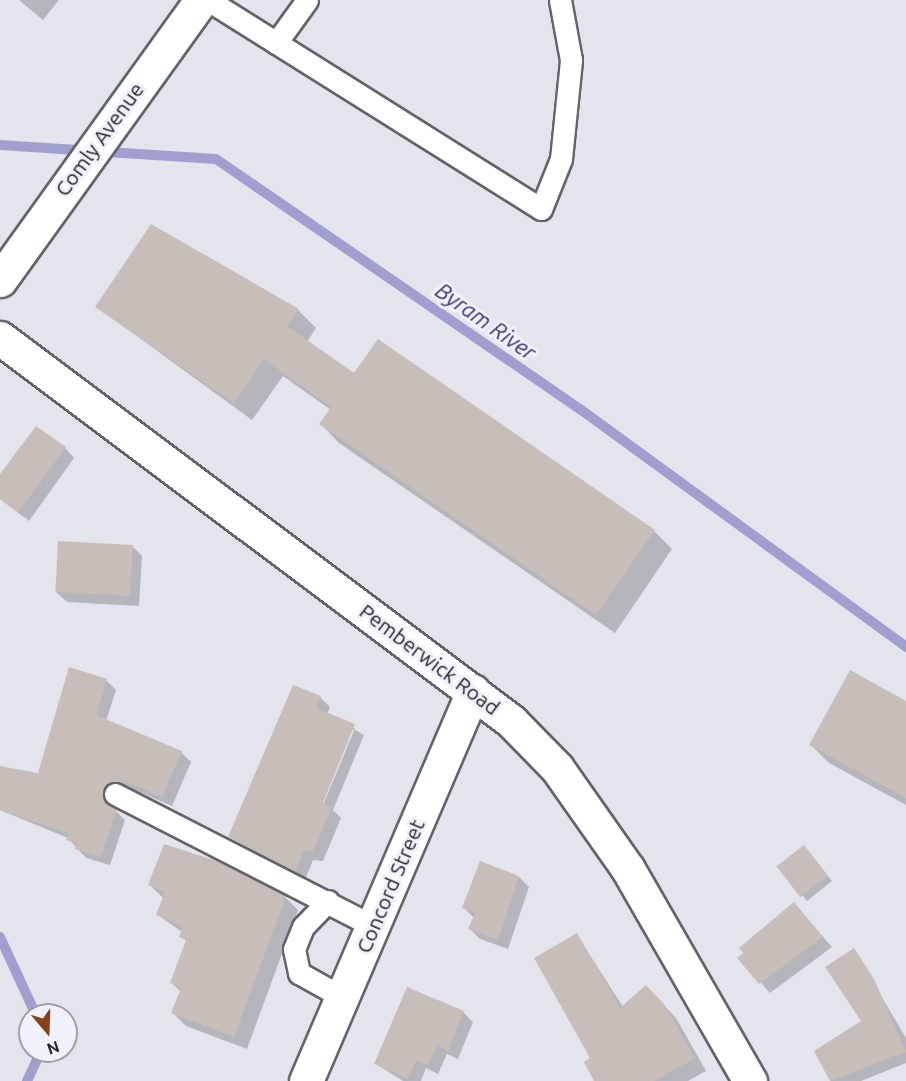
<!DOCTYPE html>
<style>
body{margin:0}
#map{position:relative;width:906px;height:1081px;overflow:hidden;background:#e3e4ec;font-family:Ubuntu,sans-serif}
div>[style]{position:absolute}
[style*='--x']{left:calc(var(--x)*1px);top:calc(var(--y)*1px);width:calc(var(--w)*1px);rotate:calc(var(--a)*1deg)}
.shadow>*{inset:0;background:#0003}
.stream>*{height:10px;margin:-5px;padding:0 5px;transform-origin:5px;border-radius:5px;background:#9fa0cf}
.building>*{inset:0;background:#c7beba;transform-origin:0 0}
.roads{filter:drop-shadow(2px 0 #63646b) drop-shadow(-2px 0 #63646b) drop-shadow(0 2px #63646b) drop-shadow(0 -2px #63646b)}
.lane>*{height:21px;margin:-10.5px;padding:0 10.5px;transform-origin:10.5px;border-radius:10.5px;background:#fff}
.street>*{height:33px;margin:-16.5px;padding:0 16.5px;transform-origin:16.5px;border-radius:16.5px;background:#fff}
span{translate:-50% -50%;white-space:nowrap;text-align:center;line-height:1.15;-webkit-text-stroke:6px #f0f1fa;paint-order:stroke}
.street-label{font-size:21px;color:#262629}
.water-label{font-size:22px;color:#393570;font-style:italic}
.north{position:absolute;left:18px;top:1003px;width:60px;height:60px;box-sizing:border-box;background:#f0f1fa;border:2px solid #9fa0a6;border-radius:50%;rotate:161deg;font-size:16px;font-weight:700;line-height:24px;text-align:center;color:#262629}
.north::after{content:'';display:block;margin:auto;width:21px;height:27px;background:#86401a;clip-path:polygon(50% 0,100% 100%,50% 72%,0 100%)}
</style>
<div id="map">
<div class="shadow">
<div style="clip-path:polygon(19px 0,59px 0,43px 20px)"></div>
<div style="clip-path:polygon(97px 307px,298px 310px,316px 328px,307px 342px,355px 375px,654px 531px,672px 549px,615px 633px,339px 443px,321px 424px,331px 410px,283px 376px,252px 420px)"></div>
<div style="clip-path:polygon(65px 448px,74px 458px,29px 521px,0 499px,0 478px)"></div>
<div style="clip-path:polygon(132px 546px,142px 556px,139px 606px,67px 602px,56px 592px)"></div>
<div style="clip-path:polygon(106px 680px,116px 690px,106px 721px,182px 753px,191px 762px,172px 806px,137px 791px,113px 797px,113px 808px,125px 820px,110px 865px,86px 858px,68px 838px,0 810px,0 789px,39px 775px)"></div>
<div style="clip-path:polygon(evenodd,320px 697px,330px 707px,327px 714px,364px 735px,333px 810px,341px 818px,323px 861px,313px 860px,305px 880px,229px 837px,320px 697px,352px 728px,355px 728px,321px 810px,318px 809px,352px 728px)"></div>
<div style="clip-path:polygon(906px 703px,906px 805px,829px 763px,811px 745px)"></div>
<div style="clip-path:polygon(808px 852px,832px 881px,807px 901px,779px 868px)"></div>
<div style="clip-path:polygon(519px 877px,529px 887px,508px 949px,480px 939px,470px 929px,474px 918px,464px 908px)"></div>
<div style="clip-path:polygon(150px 885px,285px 897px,298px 910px,247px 1049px,186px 1026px,173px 1013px,181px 992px,172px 983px,187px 943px,182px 932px,158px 915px,164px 899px)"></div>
<div style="clip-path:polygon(794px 904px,832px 947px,770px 993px,739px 958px)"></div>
<div style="clip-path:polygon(577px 935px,623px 1007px,646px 987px,676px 1018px,706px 1071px,688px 1081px,598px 1081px)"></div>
<div style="clip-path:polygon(854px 950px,906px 1038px,906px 1063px,861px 1081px,831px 1081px,816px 1052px,863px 1021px)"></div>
<div style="clip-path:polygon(463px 1012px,473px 1022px,458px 1059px,447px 1054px,438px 1074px,426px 1068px,421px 1081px,403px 1081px,376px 1064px)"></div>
</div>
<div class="stream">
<div style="--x:0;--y:145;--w:216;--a:3.7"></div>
<div style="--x:216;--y:159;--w:442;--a:34.5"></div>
<div style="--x:580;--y:409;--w:404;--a:36.1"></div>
<div style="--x:0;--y:937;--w:86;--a:65.2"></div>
<div style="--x:27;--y:1081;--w:33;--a:-65"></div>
</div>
<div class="building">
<div style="clip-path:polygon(151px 224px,299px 309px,287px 326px,354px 373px,378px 339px,655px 530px,596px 615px,319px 424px,331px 407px,264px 359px,234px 403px,95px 307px)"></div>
<div style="clip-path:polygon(36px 426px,66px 447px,18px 512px,0 499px,0 474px)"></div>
<div style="left:58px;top:541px;width:75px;height:51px;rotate:3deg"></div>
<div style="clip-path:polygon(69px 667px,107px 679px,96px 715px,182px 751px,162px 797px,126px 782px,104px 788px,104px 800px,117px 809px,101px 857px,75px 849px,76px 843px,66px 840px,68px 833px,0 810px,0 766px,38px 773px)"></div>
<div style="clip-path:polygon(850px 670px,906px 701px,906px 798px,809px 745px)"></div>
<div style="clip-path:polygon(293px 685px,321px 696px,316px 708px,355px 724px,323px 803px,332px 807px,313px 851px,303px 851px,295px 872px,228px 837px)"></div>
<div style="clip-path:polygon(164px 844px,217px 861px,286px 896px,234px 1037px,171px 1013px,181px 988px,170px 983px,186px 940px,179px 937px,183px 926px,156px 915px,165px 892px,148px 885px)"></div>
<div style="left:804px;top:845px;width:39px;height:35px;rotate:52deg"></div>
<div style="clip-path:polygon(480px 861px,519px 876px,498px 940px,468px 929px,475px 913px,462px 908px)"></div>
<div style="clip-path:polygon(794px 902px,823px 937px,759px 984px,737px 958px,743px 953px,739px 948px)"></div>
<div style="clip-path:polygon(577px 933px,620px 1008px,646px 985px,664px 1004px,695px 1058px,654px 1081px,594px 1081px,584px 1062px,590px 1058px,534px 958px)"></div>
<div style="clip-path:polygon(854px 948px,874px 979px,906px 1052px,830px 1081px,814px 1051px,861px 1021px,825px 967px)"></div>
<div style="clip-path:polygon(407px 987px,464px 1011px,448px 1051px,437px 1045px,428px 1065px,416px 1060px,408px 1079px,374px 1064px)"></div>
</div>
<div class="roads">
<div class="lane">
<div style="--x:208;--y:0;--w:393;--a:32.1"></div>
<div style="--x:541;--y:209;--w:54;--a:-68.2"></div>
<div style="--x:561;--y:159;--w:100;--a:-84.2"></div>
<div style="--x:571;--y:60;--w:61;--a:-100.4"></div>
<div style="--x:276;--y:43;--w:53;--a:-54.2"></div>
<div style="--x:115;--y:794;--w:290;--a:27.1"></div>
<div style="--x:328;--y:901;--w:36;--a:134"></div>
<div style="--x:303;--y:927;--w:24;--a:112"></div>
<div style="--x:294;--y:949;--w:25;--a:78"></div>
<div style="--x:299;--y:973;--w:49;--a:29.2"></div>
</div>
<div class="street">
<div style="--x:0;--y:280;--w:345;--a:-54.3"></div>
<div style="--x:0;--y:338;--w:639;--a:36.85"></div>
<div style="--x:511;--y:721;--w:66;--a:45.6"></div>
<div style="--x:557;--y:768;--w:123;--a:54.9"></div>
<div style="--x:628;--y:869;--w:245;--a:60.1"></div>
<div style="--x:306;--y:1081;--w:424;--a:-66.8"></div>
</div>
</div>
<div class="street-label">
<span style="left:99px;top:139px;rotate:-54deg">Comly Avenue</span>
<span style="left:430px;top:659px;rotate:37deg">Pemberwick Road</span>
<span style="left:390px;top:886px;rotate:-67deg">Concord Street</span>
</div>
<div class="water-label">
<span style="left:486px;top:321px;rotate:35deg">Byram River</span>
</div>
<div class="north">N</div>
</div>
